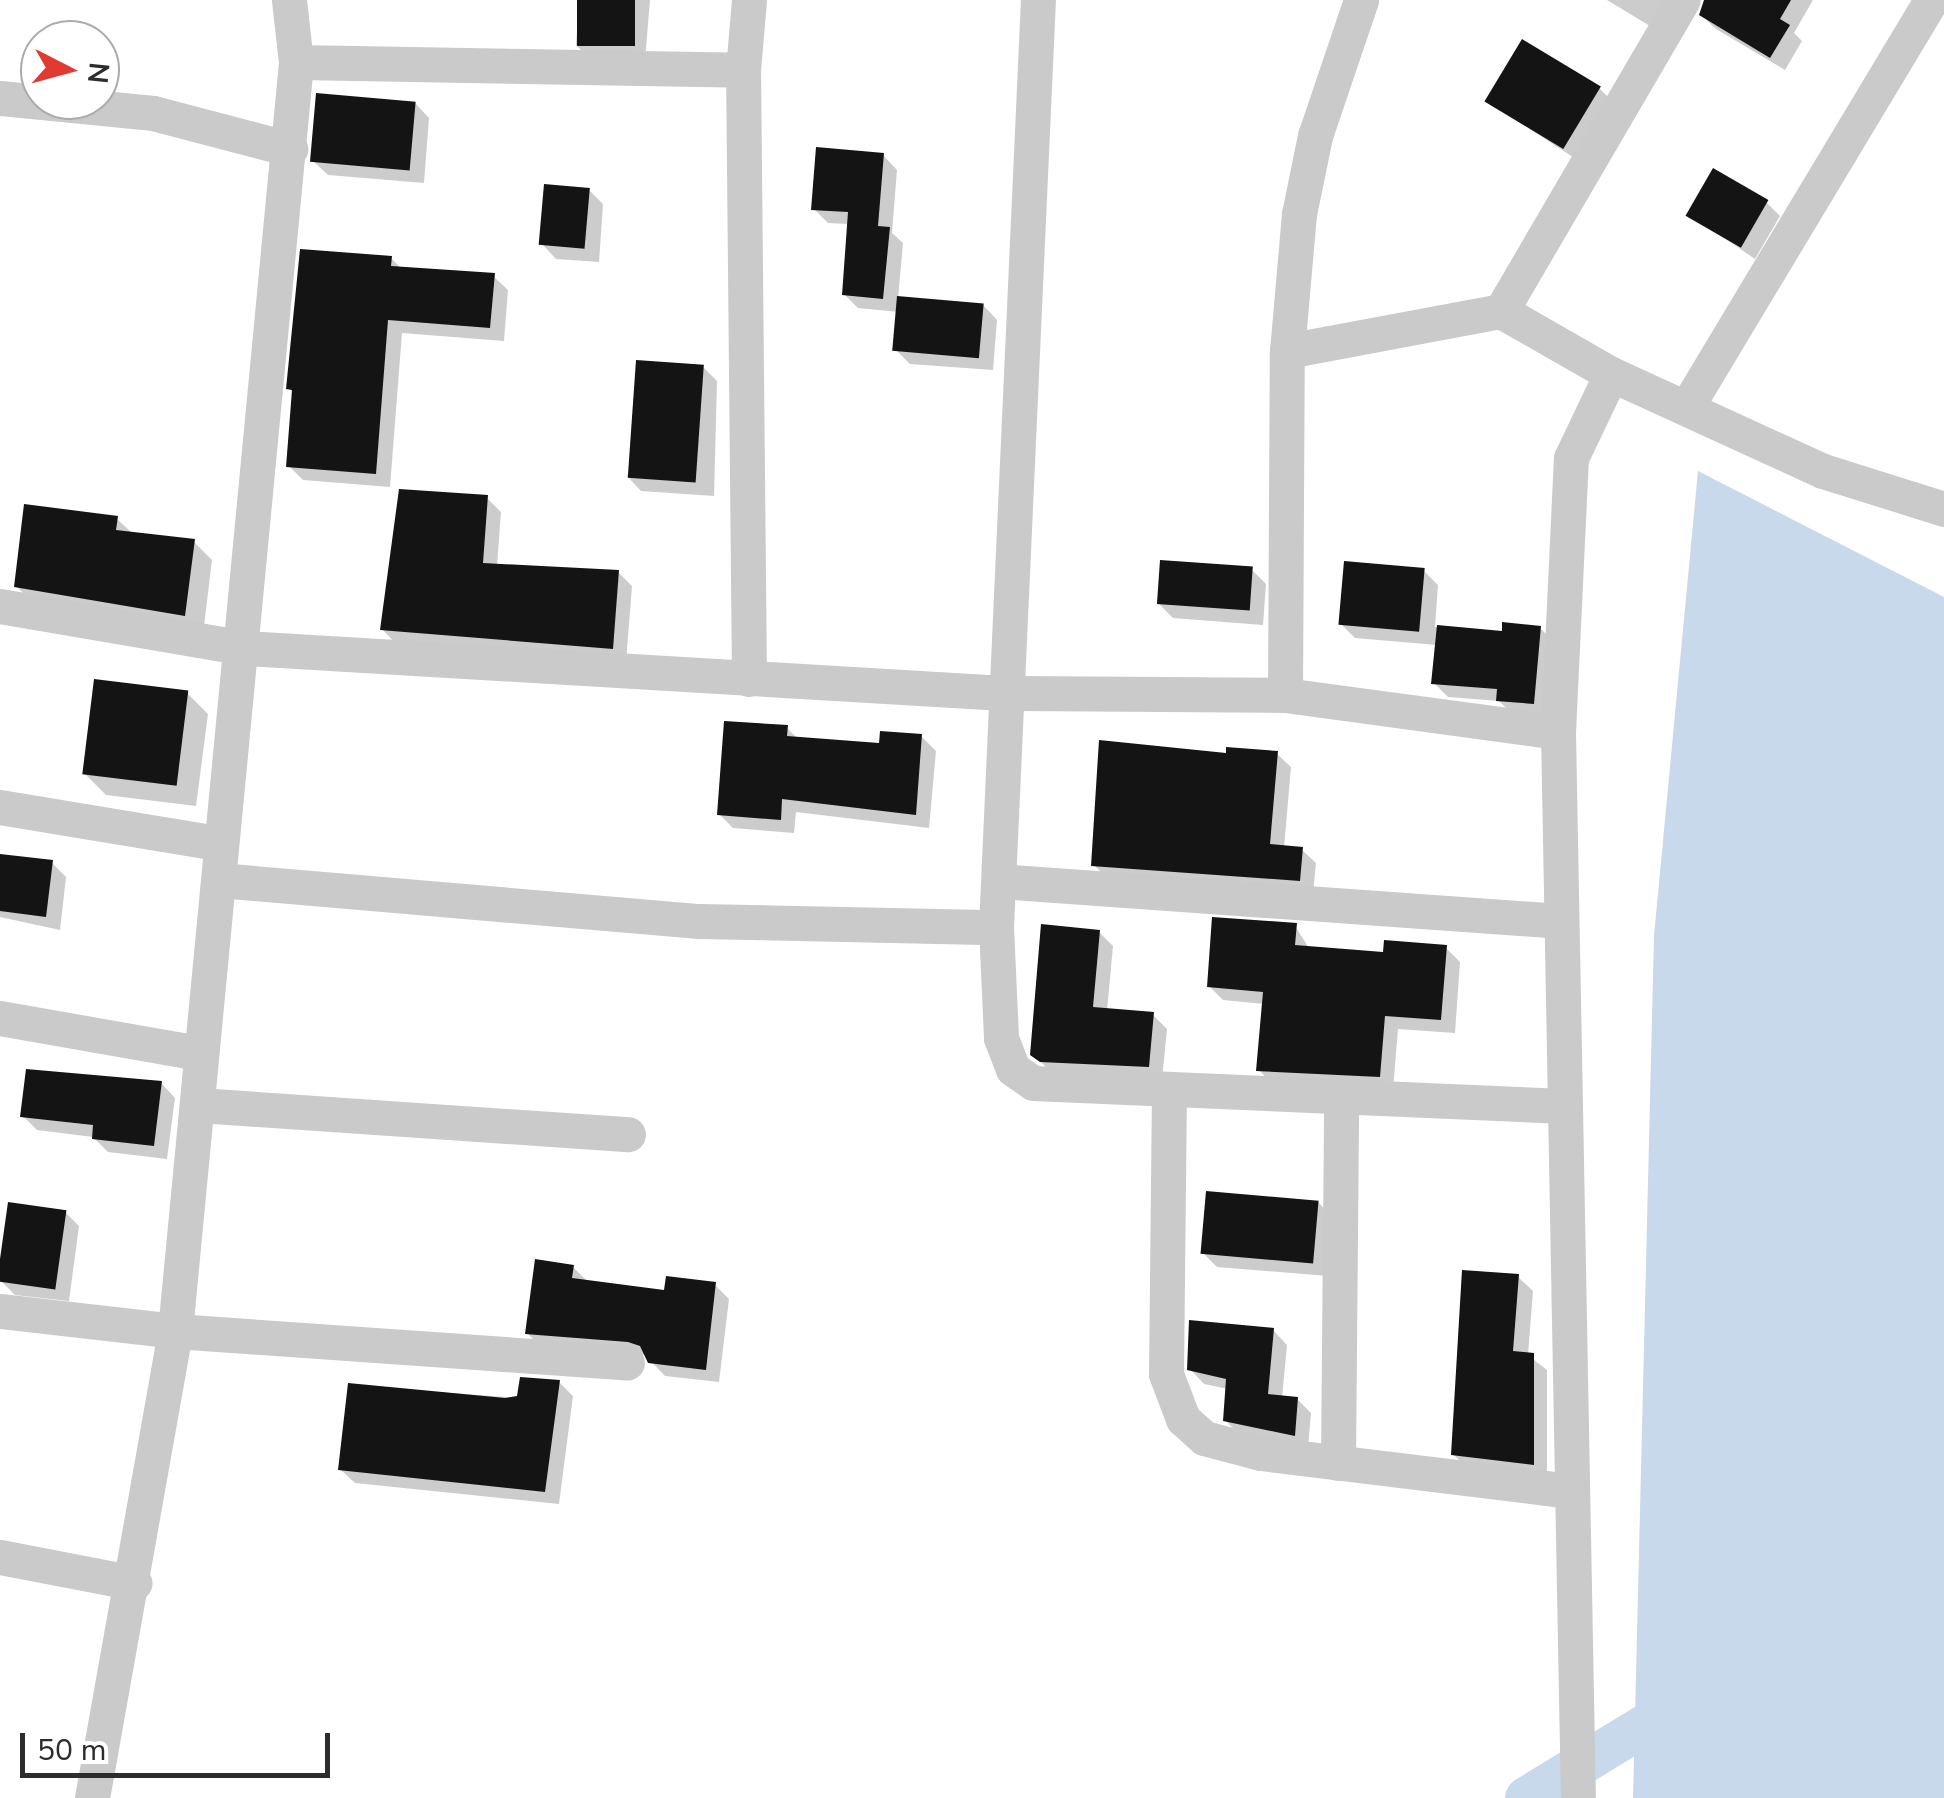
<!DOCTYPE html>
<style>
body{margin:0}
#map{position:relative;width:1944px;height:1798px;overflow:hidden;background:#fff;font-family:"Nunito Sans",sans-serif}
div>[style]{position:absolute}
[style*='--x']{left:calc(var(--x)*1px);top:calc(var(--y)*1px);width:calc(var(--w)*1px);rotate:calc(var(--a)*1deg)}
.water>*{inset:0;background:#c7d9ea}
.shadow>*{inset:0;background:#0003}
.canal>*{height:42px;margin:-21px;padding:0 21px;transform-origin:21px;border-radius:21px;background:#c7d9ea}
.building>*{inset:0;background:#141414;transform-origin:0 0}
.street>*{height:35px;margin:-17.5px;padding:0 17.5px;transform-origin:17.5px;border-radius:17.5px;background:#cacaca}
span{translate:-50% -50%;white-space:nowrap;text-align:center;line-height:1.15;-webkit-text-stroke:10px #fff;paint-order:stroke}
.north{position:absolute;left:20px;top:20px;width:100px;height:100px;box-sizing:border-box;background:#fff;border:2px solid #ababab;border-radius:50%;rotate:96deg;font-size:28px;font-weight:700;line-height:40px;text-align:center;color:#2d2d2d}
.north::after{content:'';display:block;margin:auto;width:35px;height:45px;background:#e03a33;clip-path:polygon(50% 0,100% 100%,50% 72%,0 100%)}
.scale{position:absolute;left:20px;top:1733px;width:310px;height:45px;box-sizing:border-box;border:5px solid #2d2d2d;border-top:0;padding-left:12px;font-size:30px;line-height:35px;white-space:nowrap;color:#2d2d2d;-webkit-text-stroke:8px #fff;paint-order:stroke}
</style>
<div id="map">
<div class="water">
<div style="clip-path:polygon(1698px 471px,1944px 597px,1944px 1798px,1633px 1798px,1654px 936px)"></div>
</div>
<div class="shadow">
<div style="clip-path:polygon(579px 0,650px 0,645px 60px,590px 59px,576px 45px)"></div>
<div style="clip-path:polygon(1607px 0,1686px 0,1655px 29px)"></div>
<div style="clip-path:polygon(1706px 0,1813px 0,1794px 33px,1802px 41px,1785px 70px,1716px 29px,1701px 15px)"></div>
<div style="clip-path:polygon(1599px 88px,1613px 102px,1579px 161px,1488px 102px)"></div>
<div style="clip-path:polygon(415px 103px,429px 118px,424px 183px,328px 175px,313px 161px)"></div>
<div style="clip-path:polygon(883px 155px,897px 170px,892px 233px,903px 243px,898px 299px,983px 305px,997px 320px,993px 370px,910px 364px,896px 350px,899px 312px,858px 308px,844px 294px,849px 224px,828px 223px,814px 209px)"></div>
<div style="clip-path:polygon(589px 190px,603px 204px,599px 262px,556px 259px,542px 244px)"></div>
<div style="clip-path:polygon(1766px 202px,1780px 216px,1755px 259px,1689px 214px)"></div>
<div style="clip-path:polygon(391px 258px,402px 269px,493px 276px,508px 290px,504px 341px,402px 333px,390px 487px,303px 480px,289px 466px,294px 394px,289px 388px)"></div>
<div style="clip-path:polygon(703px 367px,717px 381px,714px 496px,641px 491px,627px 476px)"></div>
<div style="clip-path:polygon(487px 498px,501px 512px,497px 566px,618px 572px,632px 586px,626px 662px,396px 644px,382px 629px)"></div>
<div style="clip-path:polygon(116px 518px,133px 534px,193px 541px,212px 560px,203px 634px,35px 605px,16px 586px)"></div>
<div style="clip-path:polygon(1252px 570px,1266px 584px,1263px 625px,1173px 618px,1159px 604px)"></div>
<div style="clip-path:polygon(1424px 571px,1438px 585px,1435px 627px,1504px 634px,1540px 628px,1554px 642px,1548px 717px,1512px 714px,1499px 701px,1448px 697px,1434px 683px,1437px 645px,1355px 638px,1341px 624px)"></div>
<div style="clip-path:polygon(187px 693px,208px 714px,196px 806px,106px 795px,84px 773px)"></div>
<div style="clip-path:polygon(787px 728px,798px 739px,881px 745px,921px 736px,936px 751px,929px 828px,796px 812px,794px 833px,733px 828px,719px 814px)"></div>
<div style="clip-path:polygon(1277px 754px,1291px 767px,1284px 848px,1302px 850px,1316px 863px,1313px 894px,1108px 879px,1094px 865px,1228px 756px)"></div>
<div style="clip-path:polygon(0 856px,52px 863px,66px 877px,60px 930px,0 917px)"></div>
<div style="clip-path:polygon(1295px 926px,1309px 948px,1386px 954px,1446px 948px,1460px 962px,1455px 1033px,1398px 1029px,1393px 1090px,1273px 1085px,1259px 1070px,1264px 1004px,1223px 1000px,1209px 986px)"></div>
<div style="clip-path:polygon(1099px 932px,1113px 946px,1107px 1011px,1152px 1014px,1167px 1029px,1162px 1080px,1048px 1069px,1033px 1054px)"></div>
<div style="clip-path:polygon(161px 1083px,175px 1098px,167px 1159px,108px 1152px,93px 1137px,37px 1130px,23px 1116px)"></div>
<div style="clip-path:polygon(1318px 1202px,1332px 1217px,1328px 1276px,1217px 1267px,1203px 1253px)"></div>
<div style="clip-path:polygon(65px 1212px,79px 1226px,69px 1301px,15px 1295px,1px 1281px)"></div>
<div style="clip-path:polygon(573px 1267px,587px 1281px,666px 1293px,715px 1285px,729px 1299px,719px 1382px,665px 1376px,645px 1355px,542px 1348px,528px 1334px)"></div>
<div style="clip-path:polygon(1518px 1277px,1533px 1291px,1528px 1355px,1547px 1370px,1547px 1478px,1467px 1468px,1453px 1454px)"></div>
<div style="clip-path:polygon(1273px 1330px,1287px 1345px,1282px 1398px,1297px 1399px,1311px 1413px,1308px 1448px,1239px 1434px,1225px 1420px,1228px 1389px,1204px 1384px,1190px 1369px)"></div>
<div style="clip-path:polygon(559px 1382px,573px 1396px,559px 1504px,355px 1483px,340px 1469px,350px 1386px,519px 1398px)"></div>
</div>
<div class="canal">
<div style="--x:1526;--y:1798;--w:184;--a:-31.4"></div>
</div>
<div class="building">
<div style="left:577px;top:0;width:58px;height:46px"></div>
<div style="clip-path:polygon(1704px 0,1791px 0,1780px 19px,1790px 25px,1770px 58px,1699px 15px)"></div>
<div style="left:1522px;top:39px;width:92px;height:73px;rotate:31deg"></div>
<div style="left:316px;top:93px;width:100px;height:69px;rotate:5deg"></div>
<div style="clip-path:polygon(816px 147px,884px 153px,878px 226px,890px 227px,883px 299px,842px 295px,848px 212px,811px 210px)"></div>
<div style="left:1713px;top:168px;width:64px;height:55px;rotate:30deg"></div>
<div style="left:544px;top:184px;width:46px;height:61px;rotate:5deg"></div>
<div style="clip-path:polygon(300px 249px,392px 256px,391px 266px,495px 273px,490px 328px,388px 320px,376px 474px,286px 467px,292px 390px,286px 389px)"></div>
<div style="left:897px;top:296px;width:87px;height:55px;rotate:5deg"></div>
<div style="left:636px;top:360px;width:68px;height:118px;rotate:4deg"></div>
<div style="clip-path:polygon(399px 489px,488px 495px,483px 563px,619px 570px,613px 649px,380px 630px)"></div>
<div style="clip-path:polygon(24px 504px,118px 516px,116px 530px,195px 539px,185px 616px,14px 587px)"></div>
<div style="left:1160px;top:560px;width:93px;height:44px;rotate:4deg"></div>
<div style="left:1344px;top:561px;width:81px;height:64px;rotate:5deg"></div>
<div style="clip-path:polygon(1502px 622px,1541px 626px,1534px 704px,1496px 701px,1497px 689px,1431px 684px,1437px 625px,1502px 631px)"></div>
<div style="left:94px;top:679px;width:95px;height:96px;rotate:7deg"></div>
<div style="clip-path:polygon(724px 721px,788px 725px,787px 736px,879px 743px,880px 731px,922px 734px,916px 815px,782px 799px,781px 820px,717px 815px)"></div>
<div style="clip-path:polygon(1099px 740px,1226px 753px,1226px 747px,1278px 751px,1270px 844px,1303px 847px,1300px 881px,1091px 866px)"></div>
<div style="clip-path:polygon(0 854px,53px 860px,46px 917px,0 911px)"></div>
<div style="clip-path:polygon(1212px 917px,1297px 923px,1295px 945px,1383px 952px,1384px 940px,1447px 945px,1441px 1020px,1385px 1016px,1380px 1077px,1256px 1071px,1263px 992px,1207px 987px)"></div>
<div style="clip-path:polygon(1041px 924px,1100px 930px,1093px 1007px,1154px 1012px,1149px 1067px,1040px 1062px,1030px 1055px)"></div>
<div style="clip-path:polygon(26px 1069px,162px 1081px,154px 1146px,92px 1139px,93px 1125px,20px 1117px)"></div>
<div style="left:1206px;top:1191px;width:113px;height:63px;rotate:5deg"></div>
<div style="left:8px;top:1202px;width:59px;height:80px;rotate:8deg"></div>
<div style="clip-path:polygon(535px 1259px,574px 1265px,572px 1278px,664px 1290px,666px 1276px,716px 1282px,706px 1370px,648px 1363px,640px 1346px,628px 1342px,525px 1334px)"></div>
<div style="clip-path:polygon(1462px 1270px,1519px 1274px,1513px 1351px,1534px 1353px,1534px 1465px,1451px 1455px)"></div>
<div style="clip-path:polygon(1189px 1320px,1274px 1328px,1268px 1394px,1298px 1397px,1295px 1436px,1223px 1421px,1226px 1379px,1187px 1370px)"></div>
<div style="clip-path:polygon(520px 1377px,560px 1380px,545px 1492px,338px 1470px,348px 1383px,505px 1398px,517px 1396px)"></div>
</div>
<div class="street">
<div style="--x:289;--y:0;--w:62;--a:83.6"></div>
<div style="--x:0;--y:98;--w:154;--a:5.6"></div>
<div style="--x:153;--y:113;--w:142;--a:14.7"></div>
<div style="--x:1501;--y:311;--w:360;--a:-59.7"></div>
<div style="--x:1287;--y:351;--w:218;--a:-10.6"></div>
<div style="--x:1501;--y:311;--w:127;--a:29.8"></div>
<div style="--x:1611;--y:374;--w:233;--a:24.6"></div>
<div style="--x:1823;--y:471;--w:127;--a:17.4"></div>
<div style="--x:1686;--y:408;--w:476;--a:-59"></div>
<div style="--x:0;--y:606;--w:249;--a:9.7"></div>
<div style="--x:245;--y:648;--w:760;--a:3.39"></div>
<div style="--x:1004;--y:693;--w:281;--a:0.4"></div>
<div style="--x:1285;--y:695;--w:275;--a:7.7"></div>
<div style="--x:1558;--y:732;--w:1066;--a:88.93"></div>
<div style="--x:749;--y:679;--w:609;--a:-90.56"></div>
<div style="--x:743;--y:70;--w:70;--a:-85.1"></div>
<div style="--x:1285;--y:695;--w:344;--a:-89.7"></div>
<div style="--x:1287;--y:351;--w:138;--a:-85"></div>
<div style="--x:1299;--y:214;--w:80;--a:-78.4"></div>
<div style="--x:1315;--y:136;--w:144;--a:-71.3"></div>
<div style="--x:1558;--y:732;--w:274;--a:-87.3"></div>
<div style="--x:1571;--y:458;--w:93;--a:-64.5"></div>
<div style="--x:0;--y:807;--w:220;--a:9.4"></div>
<div style="--x:219;--y:880;--w:482;--a:4.9"></div>
<div style="--x:699;--y:921;--w:297;--a:1.2"></div>
<div style="--x:996;--y:927;--w:928;--a:-87.41"></div>
<div style="--x:999;--y:881;--w:563;--a:4.07"></div>
<div style="--x:996;--y:927;--w:111;--a:87.4"></div>
<div style="--x:1001;--y:1038;--w:33;--a:69"></div>
<div style="--x:1013;--y:1069;--w:24;--a:35"></div>
<div style="--x:1033;--y:1083;--w:531;--a:2.48"></div>
<div style="--x:0;--y:1018;--w:202;--a:10"></div>
<div style="--x:1169;--y:1089;--w:285;--a:90.6"></div>
<div style="--x:1166;--y:1374;--w:48;--a:69.3"></div>
<div style="--x:1183;--y:1419;--w:28;--a:42"></div>
<div style="--x:1204;--y:1438;--w:59;--a:14.7"></div>
<div style="--x:1261;--y:1453;--w:312;--a:7"></div>
<div style="--x:199;--y:1105;--w:430;--a:3.9"></div>
<div style="--x:0;--y:1311;--w:176;--a:6.5"></div>
<div style="--x:175;--y:1331;--w:453;--a:4"></div>
<div style="--x:1338;--y:1463;--w:362;--a:-89.5"></div>
<div style="--x:0;--y:1557;--w:137;--a:10.9"></div>
<div style="--x:92;--y:1798;--w:474;--a:-79.9"></div>
<div style="--x:175;--y:1331;--w:1275;--a:-84.55"></div>
<div style="--x:296;--y:62;--w:447;--a:1"></div>
</div>
<div class="north">N</div>
<div class="scale">50 m</div>
</div>
